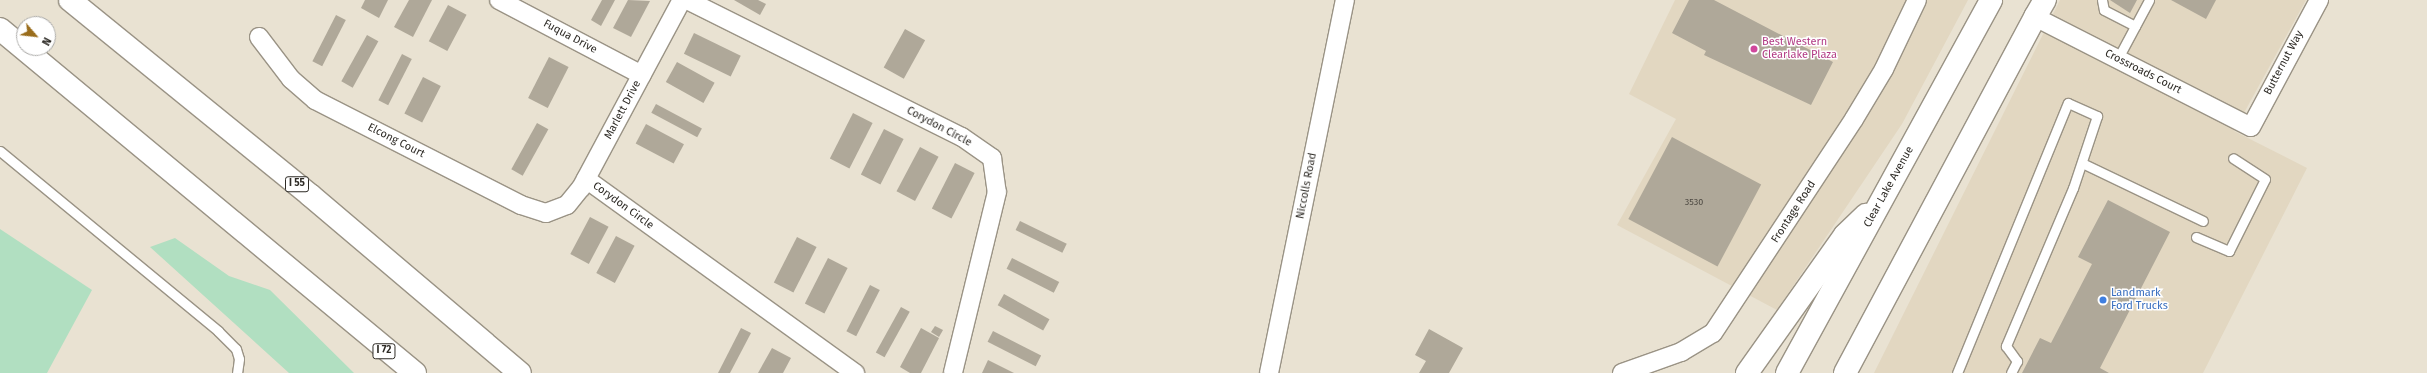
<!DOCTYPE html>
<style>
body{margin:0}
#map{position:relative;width:2427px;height:373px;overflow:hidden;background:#e9e2d2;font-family:"Fira Sans",sans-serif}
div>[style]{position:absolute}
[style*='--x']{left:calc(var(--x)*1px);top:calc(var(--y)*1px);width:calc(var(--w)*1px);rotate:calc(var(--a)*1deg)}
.built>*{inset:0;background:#e2d7c1}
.green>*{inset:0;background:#b1dfc1}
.building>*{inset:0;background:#afa899;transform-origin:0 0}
.roads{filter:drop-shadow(1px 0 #9a9385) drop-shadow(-1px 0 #9a9385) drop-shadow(0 1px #9a9385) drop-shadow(0 -1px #9a9385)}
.lane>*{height:9px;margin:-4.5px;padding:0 4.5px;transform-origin:4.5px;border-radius:4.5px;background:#fff}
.street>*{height:18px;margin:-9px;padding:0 9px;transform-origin:9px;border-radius:9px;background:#fff}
.primary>*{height:22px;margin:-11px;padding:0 11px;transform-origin:11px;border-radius:11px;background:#fff}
.highway>*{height:22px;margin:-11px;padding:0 11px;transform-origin:11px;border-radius:11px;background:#fff}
.dots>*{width:11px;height:11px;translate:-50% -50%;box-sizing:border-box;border:2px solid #fff;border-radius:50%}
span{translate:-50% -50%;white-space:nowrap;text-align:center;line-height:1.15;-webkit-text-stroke:3px #fff;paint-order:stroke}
.number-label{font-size:9px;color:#4e4a43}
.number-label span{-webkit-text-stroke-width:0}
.shield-label span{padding:1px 3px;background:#fff;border:1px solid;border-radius:3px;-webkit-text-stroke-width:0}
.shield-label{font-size:10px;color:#2e2b26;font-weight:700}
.street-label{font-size:11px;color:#2e2b26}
.hotel-label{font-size:11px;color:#b23c85}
.left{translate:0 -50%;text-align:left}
.shop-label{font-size:11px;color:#366cbe}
.north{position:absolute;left:16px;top:16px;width:40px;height:40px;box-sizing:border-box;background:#fff;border:1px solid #abaaa8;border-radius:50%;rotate:118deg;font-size:11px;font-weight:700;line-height:16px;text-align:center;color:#2e2b26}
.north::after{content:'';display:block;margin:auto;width:14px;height:18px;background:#9a6d1c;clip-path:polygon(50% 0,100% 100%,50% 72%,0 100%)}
</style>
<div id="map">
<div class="built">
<div style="clip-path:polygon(1675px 0,1968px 0,1902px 124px,1777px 310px,1617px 225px,1676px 119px,1629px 94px)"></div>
<div style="clip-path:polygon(2060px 0,2306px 0,2234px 131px,2307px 168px,2203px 373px,1874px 373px)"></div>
</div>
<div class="green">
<div style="clip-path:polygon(0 229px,92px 290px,47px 373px,0 373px)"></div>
<div style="clip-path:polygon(175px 238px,229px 276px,270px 290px,354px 373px,289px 373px,150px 247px)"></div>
</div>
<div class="building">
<div style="clip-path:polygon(365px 0,388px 0,379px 18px,361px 8px)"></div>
<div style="clip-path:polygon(409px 0,432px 0,413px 37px,394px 27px)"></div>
<div style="clip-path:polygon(602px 0,615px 0,601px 26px,591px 20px)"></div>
<div style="clip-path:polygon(628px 0,650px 1px,631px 37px,613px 28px)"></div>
<div style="clip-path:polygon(734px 0,758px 0,766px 4px,760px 15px)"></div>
<div style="clip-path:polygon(1689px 0,1714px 0,1833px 62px,1811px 105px,1704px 55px,1706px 51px,1672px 33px)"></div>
<div style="clip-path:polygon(2110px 0,2137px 0,2130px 13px)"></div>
<div style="clip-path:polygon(2171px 0,2216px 0,2206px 19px)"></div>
<div style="left:448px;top:5px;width:21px;height:41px;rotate:28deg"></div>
<div style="left:336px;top:15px;width:11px;height:52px;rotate:27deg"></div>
<div style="left:905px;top:29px;width:23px;height:44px;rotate:29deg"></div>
<div style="left:694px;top:33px;width:52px;height:23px;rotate:26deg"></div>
<div style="left:367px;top:35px;width:13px;height:53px;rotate:29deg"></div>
<div style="left:402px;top:54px;width:11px;height:52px;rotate:27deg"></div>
<div style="left:549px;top:57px;width:22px;height:46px;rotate:27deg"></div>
<div style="left:677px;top:62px;width:43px;height:23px;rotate:29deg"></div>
<div style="left:423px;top:77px;width:20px;height:41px;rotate:27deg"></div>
<div style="left:656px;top:104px;width:52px;height:10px;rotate:28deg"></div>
<div style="left:853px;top:113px;width:22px;height:51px;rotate:27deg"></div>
<div style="left:537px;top:123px;width:13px;height:53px;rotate:29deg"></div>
<div style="left:646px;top:124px;width:43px;height:22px;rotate:28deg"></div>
<div style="left:884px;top:129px;width:22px;height:51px;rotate:27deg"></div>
<div style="left:1672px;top:137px;width:101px;height:93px;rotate:28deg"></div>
<div style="left:920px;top:147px;width:21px;height:50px;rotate:28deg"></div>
<div style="left:955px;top:163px;width:22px;height:51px;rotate:27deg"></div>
<div style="clip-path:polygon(2108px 200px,2170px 232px,2100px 368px,2109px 373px,2022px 373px,2040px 338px,2051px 343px,2092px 264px,2078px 257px)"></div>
<div style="left:590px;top:217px;width:21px;height:42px;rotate:28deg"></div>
<div style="left:1020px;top:221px;width:52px;height:10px;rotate:26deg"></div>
<div style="left:616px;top:236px;width:21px;height:42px;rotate:28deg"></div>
<div style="left:797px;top:237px;width:22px;height:51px;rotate:27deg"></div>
<div style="left:828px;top:258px;width:22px;height:51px;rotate:27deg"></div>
<div style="left:1012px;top:258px;width:53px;height:12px;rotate:27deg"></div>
<div style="left:870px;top:285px;width:11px;height:52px;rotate:27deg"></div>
<div style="left:1004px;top:294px;width:52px;height:13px;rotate:29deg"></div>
<div style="left:901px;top:307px;width:10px;height:52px;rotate:29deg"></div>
<div style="clip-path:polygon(935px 326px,943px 330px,939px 337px,931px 332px)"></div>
<div style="clip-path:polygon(741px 328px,751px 333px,730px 373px,718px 373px)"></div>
<div style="clip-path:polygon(921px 328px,939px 338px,921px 373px,910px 373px,900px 367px)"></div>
<div style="clip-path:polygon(1429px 329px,1463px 348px,1449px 373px,1419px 373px,1426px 361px,1415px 355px)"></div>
<div style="left:993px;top:331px;width:54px;height:12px;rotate:27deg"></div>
<div style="clip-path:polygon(772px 348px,791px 358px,783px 373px,758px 373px)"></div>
<div style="clip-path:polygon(988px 360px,1014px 373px,982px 373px)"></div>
</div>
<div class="roads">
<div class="lane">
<div style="--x:2102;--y:0;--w:10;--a:79"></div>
<div style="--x:2104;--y:10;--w:35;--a:27"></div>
<div style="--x:2117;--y:60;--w:68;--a:-61.9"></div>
<div style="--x:0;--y:151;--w:283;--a:39.5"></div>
<div style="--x:218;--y:331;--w:25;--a:45"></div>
<div style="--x:236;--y:349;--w:10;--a:73"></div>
<div style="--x:239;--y:359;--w:14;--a:98"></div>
<div style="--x:2082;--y:163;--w:134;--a:25.6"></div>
<div style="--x:2196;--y:237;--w:36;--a:23"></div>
<div style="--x:2229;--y:251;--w:80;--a:-63.4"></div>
<div style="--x:2265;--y:179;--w:38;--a:-147"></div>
<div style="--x:1957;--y:373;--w:292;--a:-67.7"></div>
<div style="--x:2068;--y:103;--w:32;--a:24"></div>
<div style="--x:2097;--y:116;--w:76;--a:108.4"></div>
<div style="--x:2073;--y:188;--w:172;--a:113"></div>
<div style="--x:2006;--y:346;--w:19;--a:54"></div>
<div style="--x:2017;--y:361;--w:13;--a:117"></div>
</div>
<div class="street">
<div style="--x:499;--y:0;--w:161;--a:27.7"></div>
<div style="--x:687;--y:0;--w:307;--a:26.5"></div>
<div style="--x:962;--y:137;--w:37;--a:35"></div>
<div style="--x:992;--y:158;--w:34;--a:82"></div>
<div style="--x:997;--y:192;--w:186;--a:103.7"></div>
<div style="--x:2035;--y:17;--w:242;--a:27"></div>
<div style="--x:2251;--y:127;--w:144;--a:-61.8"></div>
<div style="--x:259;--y:37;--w:53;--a:52.7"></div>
<div style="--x:291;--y:79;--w:32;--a:41"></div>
<div style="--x:315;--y:100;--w:231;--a:27"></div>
<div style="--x:521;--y:205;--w:26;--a:18"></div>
<div style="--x:546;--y:213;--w:22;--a:-21"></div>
<div style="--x:567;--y:205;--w:22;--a:-51"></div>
<div style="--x:581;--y:188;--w:213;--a:-61.8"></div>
<div style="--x:586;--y:179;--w:332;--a:35.8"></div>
<div style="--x:1269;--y:373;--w:381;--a:-78.5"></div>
<div style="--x:1622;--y:373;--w:63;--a:-19.6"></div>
<div style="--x:1681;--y:352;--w:37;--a:-31"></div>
<div style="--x:1713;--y:333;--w:256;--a:-56.6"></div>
<div style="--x:1854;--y:119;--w:58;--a:-59"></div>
<div style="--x:1884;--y:69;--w:76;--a:-64.4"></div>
</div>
<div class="primary">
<div style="--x:2035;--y:17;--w:20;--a:-60"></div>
</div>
<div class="highway">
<div style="--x:70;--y:0;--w:309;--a:39.1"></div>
<div style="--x:310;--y:195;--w:275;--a:40.3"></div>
<div style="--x:0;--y:29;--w:539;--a:39.66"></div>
<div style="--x:1747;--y:373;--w:169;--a:-54.6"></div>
<div style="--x:1845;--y:235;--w:29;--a:-44"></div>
<div style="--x:1787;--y:373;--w:425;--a:-61.3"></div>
<div style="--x:1845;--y:373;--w:404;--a:-61.9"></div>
</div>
</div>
<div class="dots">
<div style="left:1754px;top:49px;background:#d1479c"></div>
<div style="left:2103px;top:300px;background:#3f7fe0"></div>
</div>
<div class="number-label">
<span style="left:1694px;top:202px">3530</span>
</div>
<div class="shield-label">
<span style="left:297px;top:184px">I 55</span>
<span style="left:384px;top:351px">I 72</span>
</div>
<div class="street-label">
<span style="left:570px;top:37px;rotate:28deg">Fuqua Drive</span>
<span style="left:2284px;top:63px;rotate:-62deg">Butternut Way</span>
<span style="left:2143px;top:72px;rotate:27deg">Crossroads Court</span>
<span style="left:623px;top:110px;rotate:-62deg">Marlett Drive</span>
<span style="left:939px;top:127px;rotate:28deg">Corydon Circle</span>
<span style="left:396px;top:141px;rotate:27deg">Elcong Court</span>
<span style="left:1307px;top:186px;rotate:-79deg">Niccolls Road</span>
<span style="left:1889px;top:187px;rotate:-61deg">Clear Lake Avenue</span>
<span style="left:623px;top:206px;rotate:36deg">Corydon Circle</span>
<span style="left:1794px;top:212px;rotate:-57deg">Frontage Road</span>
</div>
<div class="hotel-label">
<span class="left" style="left:1762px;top:49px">Best Western<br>Clearlake Plaza</span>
</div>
<div class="shop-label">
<span class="left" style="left:2111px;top:300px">Landmark<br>Ford Trucks</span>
</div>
<div class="north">N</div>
</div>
